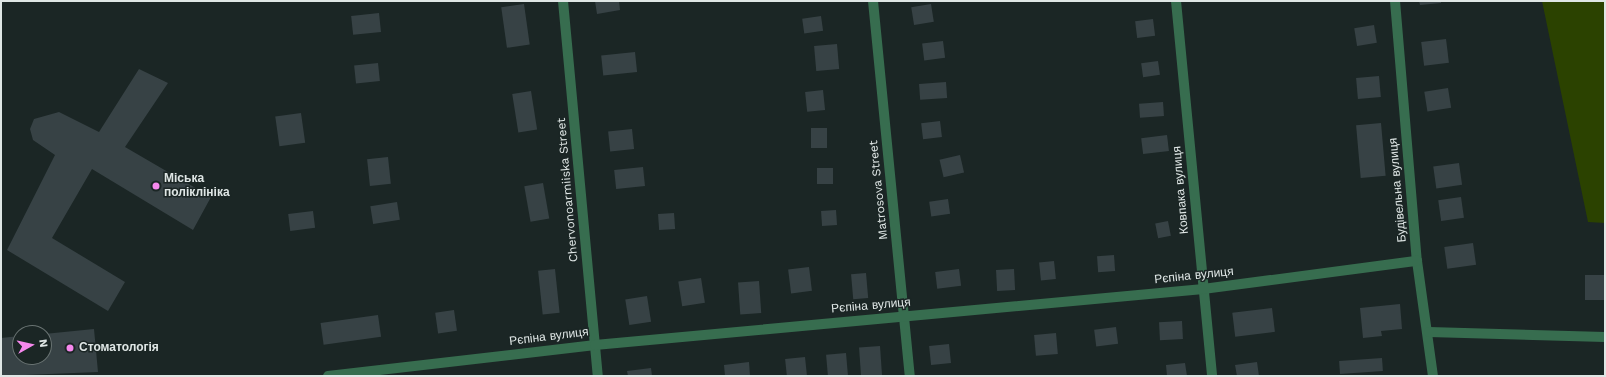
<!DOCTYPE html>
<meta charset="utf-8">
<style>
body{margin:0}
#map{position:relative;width:1606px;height:377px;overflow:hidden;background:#1b2625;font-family:"Work Sans",sans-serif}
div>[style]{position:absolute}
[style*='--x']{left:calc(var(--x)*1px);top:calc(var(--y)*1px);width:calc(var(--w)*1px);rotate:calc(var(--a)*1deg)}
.green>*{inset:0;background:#2b4200}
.building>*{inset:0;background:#374245;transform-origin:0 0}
.minor>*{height:10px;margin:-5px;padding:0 5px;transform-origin:5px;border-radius:5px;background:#376d4f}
.dots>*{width:11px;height:11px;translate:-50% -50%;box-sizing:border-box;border:2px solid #1b2625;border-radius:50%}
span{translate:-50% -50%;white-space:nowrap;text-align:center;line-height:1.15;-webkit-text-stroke:3px #1b2625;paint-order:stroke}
.poi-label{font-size:12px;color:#dfe6e5;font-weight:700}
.left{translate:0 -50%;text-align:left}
.street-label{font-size:12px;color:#dfe6e5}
.frame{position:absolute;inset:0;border:2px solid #dfe6e5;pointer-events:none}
.north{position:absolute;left:12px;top:325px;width:40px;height:40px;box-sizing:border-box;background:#1b2625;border:1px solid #697372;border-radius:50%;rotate:82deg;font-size:11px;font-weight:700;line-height:16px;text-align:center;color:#dfe6e5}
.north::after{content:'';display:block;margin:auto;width:14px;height:18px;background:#f688ed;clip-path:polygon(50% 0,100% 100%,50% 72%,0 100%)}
</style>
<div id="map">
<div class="green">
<div style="clip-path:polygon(1542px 1px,1605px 1px,1605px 223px,1588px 222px)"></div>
</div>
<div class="building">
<div style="clip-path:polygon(595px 1px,619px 1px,620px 10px,597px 14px)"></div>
<div style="clip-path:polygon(1419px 1px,1441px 1px,1441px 3px,1420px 5px)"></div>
<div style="left:524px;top:4px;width:41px;height:23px;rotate:82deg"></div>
<div style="left:931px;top:4px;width:18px;height:20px;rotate:81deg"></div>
<div style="left:379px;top:13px;width:19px;height:28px;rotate:84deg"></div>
<div style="left:821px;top:16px;width:15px;height:19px;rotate:82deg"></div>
<div style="left:1153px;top:19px;width:17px;height:18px;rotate:83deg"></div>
<div style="left:1374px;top:25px;width:18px;height:20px;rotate:81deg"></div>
<div style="left:1446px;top:39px;width:24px;height:25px;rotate:83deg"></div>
<div style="left:943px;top:41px;width:17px;height:21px;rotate:83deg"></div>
<div style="left:837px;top:44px;width:25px;height:23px;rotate:85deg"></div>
<div style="left:635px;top:52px;width:20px;height:34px;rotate:84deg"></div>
<div style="left:1158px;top:61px;width:14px;height:17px;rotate:82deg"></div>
<div style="left:378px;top:63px;width:18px;height:24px;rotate:84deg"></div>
<div style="clip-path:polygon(139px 69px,168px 83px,125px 147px,211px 197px,193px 230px,92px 169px,52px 238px,125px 282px,108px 311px,7px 250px,55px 155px,33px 140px,30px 129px,34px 119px,59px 112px,99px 132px)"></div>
<div style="left:1379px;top:76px;width:21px;height:23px;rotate:85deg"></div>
<div style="left:946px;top:82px;width:16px;height:27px;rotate:86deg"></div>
<div style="left:1448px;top:88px;width:20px;height:24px;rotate:81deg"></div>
<div style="left:823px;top:90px;width:20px;height:18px;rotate:84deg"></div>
<div style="left:531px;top:91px;width:39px;height:19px;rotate:81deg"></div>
<div style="left:1163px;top:102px;width:14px;height:24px;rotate:86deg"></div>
<div style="left:301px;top:113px;width:30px;height:26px;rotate:82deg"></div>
<div style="left:940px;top:121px;width:16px;height:19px;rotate:83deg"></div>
<div style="left:1381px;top:123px;width:53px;height:25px;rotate:85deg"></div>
<div style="left:811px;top:128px;width:16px;height:20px"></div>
<div style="left:632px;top:129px;width:20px;height:24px;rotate:84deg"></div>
<div style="left:1167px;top:135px;width:16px;height:26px;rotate:83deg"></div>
<div style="left:960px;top:155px;width:18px;height:21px;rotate:77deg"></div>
<div style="left:388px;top:157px;width:27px;height:21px;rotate:84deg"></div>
<div style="left:1459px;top:163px;width:22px;height:26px;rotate:82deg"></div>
<div style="left:643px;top:167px;width:19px;height:29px;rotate:84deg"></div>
<div style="left:833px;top:168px;width:16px;height:16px;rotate:90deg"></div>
<div style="left:543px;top:183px;width:36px;height:19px;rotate:80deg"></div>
<div style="left:1461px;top:197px;width:21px;height:23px;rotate:82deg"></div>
<div style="left:948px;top:199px;width:15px;height:19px;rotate:82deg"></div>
<div style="left:397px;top:202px;width:18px;height:27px;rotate:81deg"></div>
<div style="left:836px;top:210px;width:15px;height:15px;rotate:86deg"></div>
<div style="left:313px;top:211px;width:17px;height:25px;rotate:83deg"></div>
<div style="left:674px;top:213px;width:16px;height:16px;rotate:86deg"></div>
<div style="left:1168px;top:221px;width:15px;height:13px;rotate:79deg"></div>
<div style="left:1473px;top:243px;width:22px;height:29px;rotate:82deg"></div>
<div style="left:1114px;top:255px;width:16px;height:17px;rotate:86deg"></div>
<div style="left:1054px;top:261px;width:18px;height:15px;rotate:84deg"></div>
<div style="left:809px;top:267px;width:24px;height:21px;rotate:83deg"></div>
<div style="left:555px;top:269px;width:44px;height:17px;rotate:84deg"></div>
<div style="left:959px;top:269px;width:17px;height:24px;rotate:83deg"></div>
<div style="left:1014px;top:269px;width:21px;height:18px;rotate:87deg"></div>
<div style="left:866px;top:273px;width:25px;height:15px;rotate:85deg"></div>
<div style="left:1605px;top:275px;width:25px;height:20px;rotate:90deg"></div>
<div style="left:701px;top:278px;width:25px;height:23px;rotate:81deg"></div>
<div style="left:759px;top:281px;width:32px;height:21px;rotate:86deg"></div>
<div style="left:647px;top:296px;width:26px;height:22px;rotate:81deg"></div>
<div style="clip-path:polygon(1400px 304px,1402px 329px,1381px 331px,1382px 336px,1363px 338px,1360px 308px)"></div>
<div style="left:1272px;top:308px;width:24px;height:40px;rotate:83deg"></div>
<div style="left:454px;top:310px;width:21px;height:19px;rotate:82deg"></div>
<div style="left:378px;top:315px;width:22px;height:58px;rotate:82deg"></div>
<div style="left:1182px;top:321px;width:18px;height:23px;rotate:87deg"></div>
<div style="left:1116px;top:327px;width:17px;height:22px;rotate:83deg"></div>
<div style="clip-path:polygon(94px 329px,98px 372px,1px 376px,1px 338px,20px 336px,20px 357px,44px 357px,44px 334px)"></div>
<div style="left:1056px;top:333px;width:21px;height:22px;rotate:85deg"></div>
<div style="left:949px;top:344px;width:19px;height:20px;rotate:84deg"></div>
<div style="left:880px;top:346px;width:30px;height:21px;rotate:86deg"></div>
<div style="left:846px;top:353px;width:23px;height:20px;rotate:85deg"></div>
<div style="left:805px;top:357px;width:19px;height:20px;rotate:84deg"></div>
<div style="left:1382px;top:358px;width:13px;height:43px;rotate:86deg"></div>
<div style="clip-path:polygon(749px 362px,750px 376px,725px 376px,724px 365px)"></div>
<div style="clip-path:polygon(1257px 362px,1259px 376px,1237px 376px,1235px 365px)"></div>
<div style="clip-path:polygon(1185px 363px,1187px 376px,1167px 376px,1166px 365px)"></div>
<div style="clip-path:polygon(651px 368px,652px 376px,628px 376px,627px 371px)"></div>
</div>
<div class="minor">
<div style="--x:563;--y:1;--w:377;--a:84.7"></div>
<div style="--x:873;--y:1;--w:377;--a:84.4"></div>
<div style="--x:1176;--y:1;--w:377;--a:84.5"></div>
<div style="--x:1395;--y:1;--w:261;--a:85.2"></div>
<div style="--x:1417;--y:261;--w:116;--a:82.1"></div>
<div style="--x:1429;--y:332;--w:176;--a:1.6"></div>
<div style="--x:328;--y:376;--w:269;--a:-6.6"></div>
<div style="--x:595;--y:345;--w:611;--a:-5.26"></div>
<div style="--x:1203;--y:289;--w:216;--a:-7.5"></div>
</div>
<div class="dots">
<div style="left:156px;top:186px;background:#f688ed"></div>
<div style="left:70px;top:348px;background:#f688ed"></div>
</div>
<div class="poi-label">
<span class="left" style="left:164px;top:186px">Міська<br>поліклініка</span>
<span class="left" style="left:79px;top:348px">Стоматологія</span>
</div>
<div class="street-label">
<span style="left:568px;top:190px;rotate:-95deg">Chervonoarmiiska Street</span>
<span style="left:879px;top:190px;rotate:-96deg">Matrosova Street</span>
<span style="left:1181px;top:190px;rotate:-95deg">Ковпака вулиця</span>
<span style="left:1398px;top:190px;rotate:-95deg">Будівельна вулиця</span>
<span style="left:1194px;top:276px;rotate:-6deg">Рєпіна вулиця</span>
<span style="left:871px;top:306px;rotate:-5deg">Рєпіна вулиця</span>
<span style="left:549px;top:337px;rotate:-7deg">Рєпіна вулиця</span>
</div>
<div class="frame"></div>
<div class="north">N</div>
</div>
